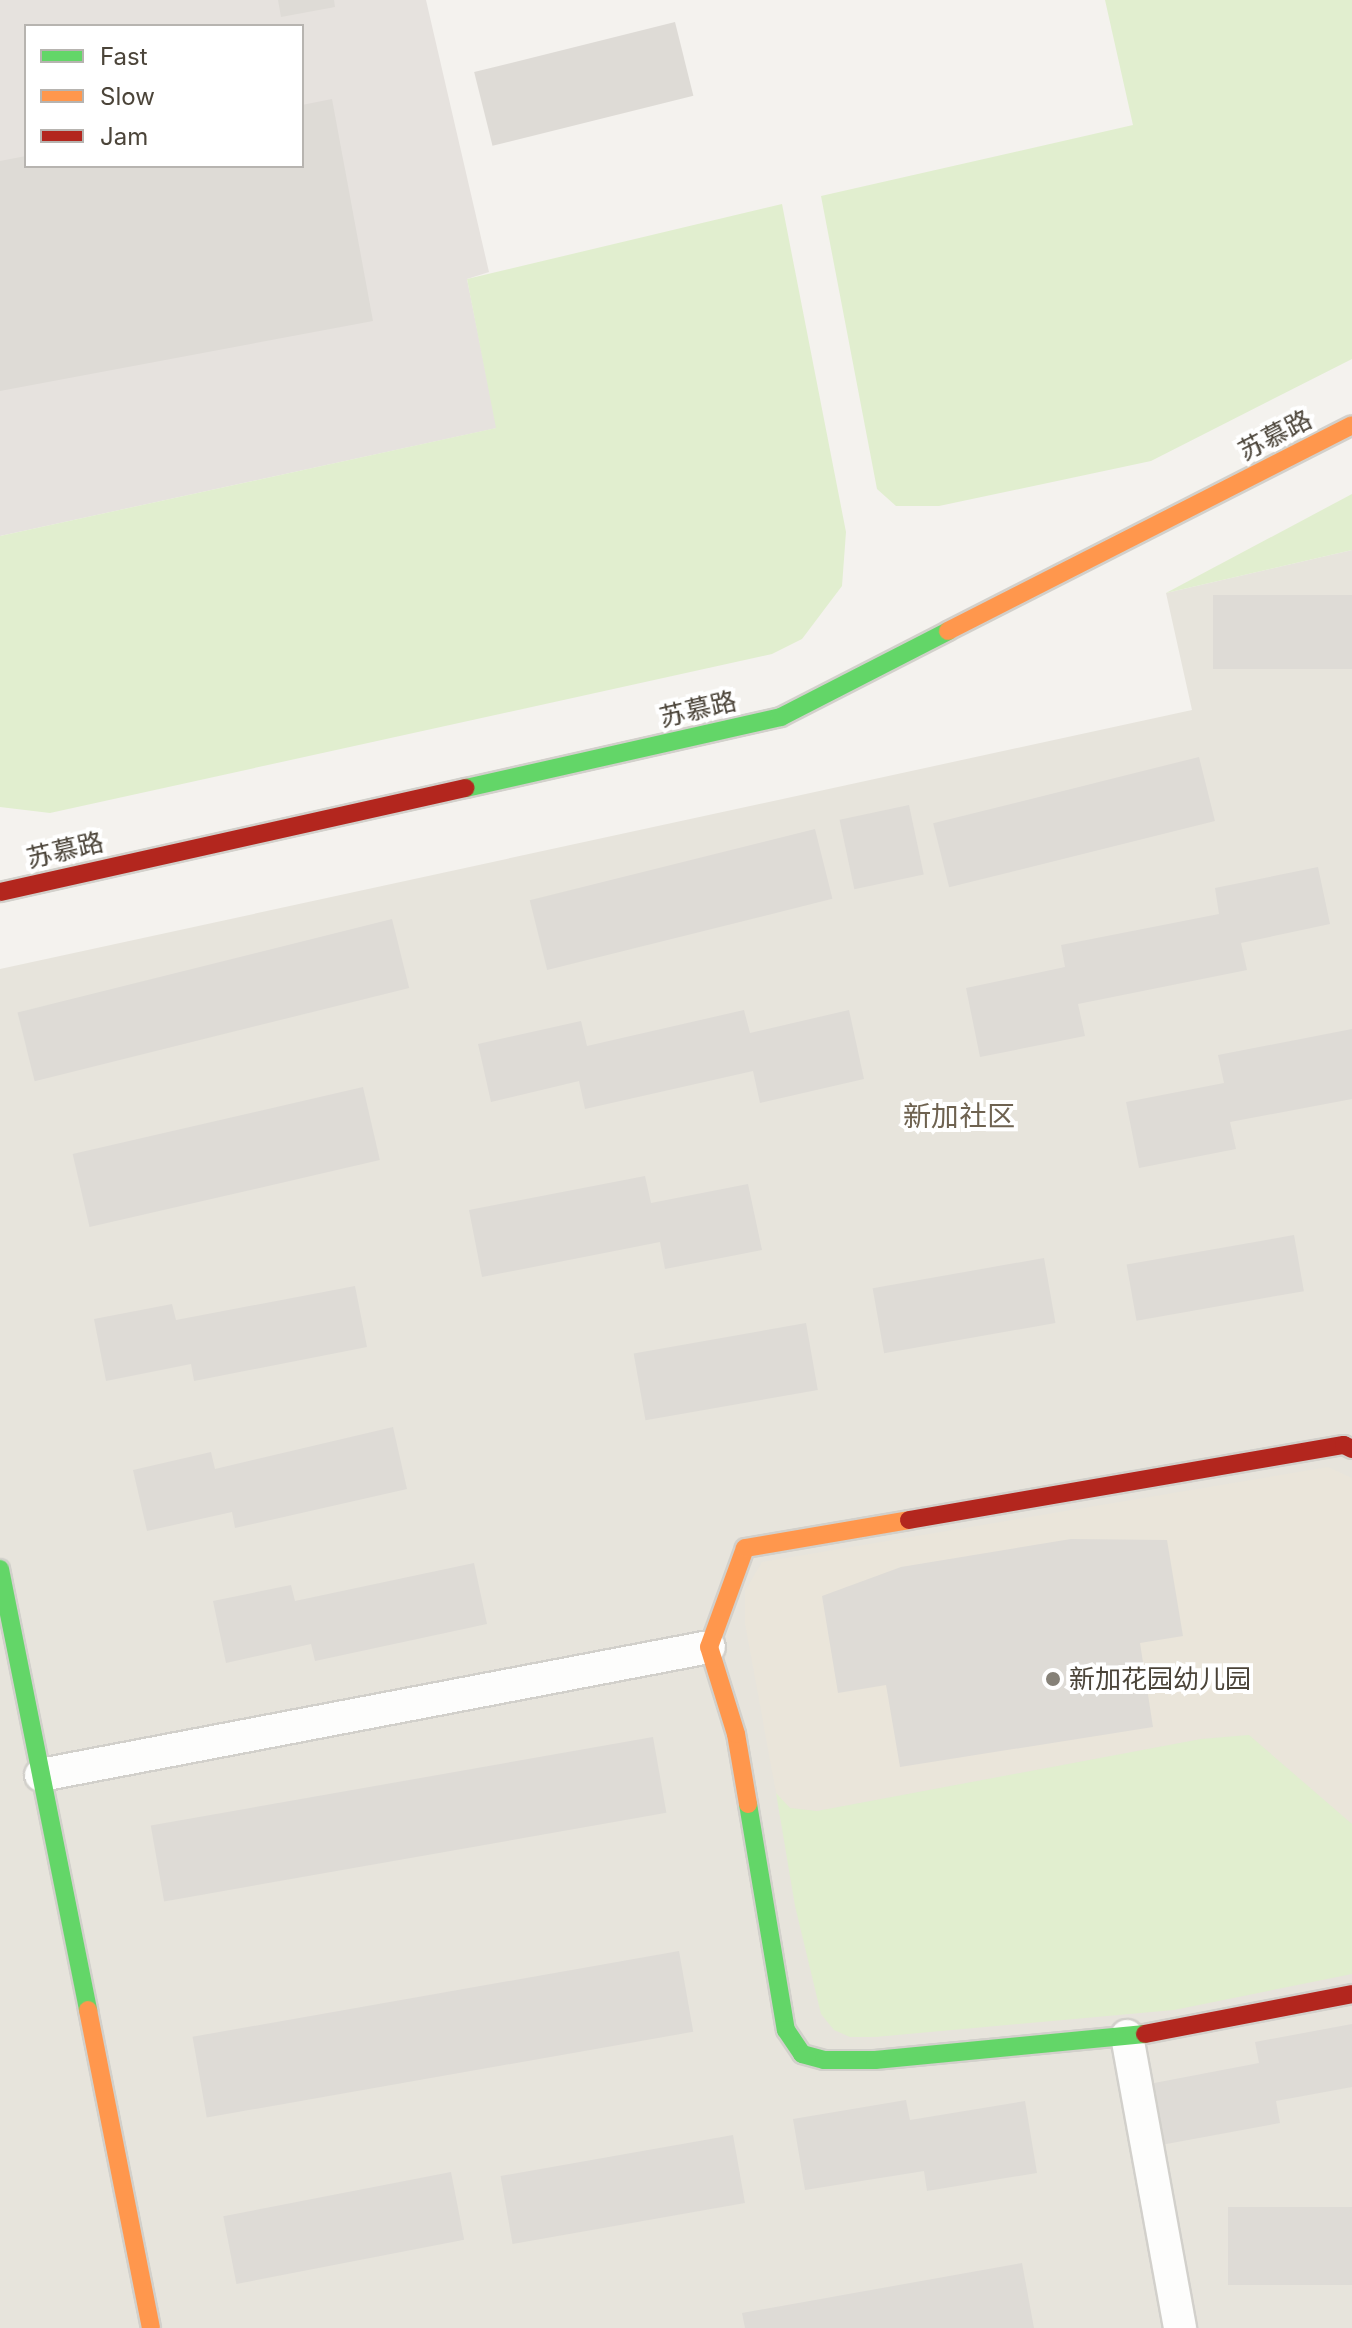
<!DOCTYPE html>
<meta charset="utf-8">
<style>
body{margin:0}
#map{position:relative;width:1352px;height:2328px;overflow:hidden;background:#f4f2ee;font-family:Inter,"Noto Sans SC",sans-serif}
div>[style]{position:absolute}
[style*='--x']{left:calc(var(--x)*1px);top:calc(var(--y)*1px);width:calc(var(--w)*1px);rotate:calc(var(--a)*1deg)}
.residential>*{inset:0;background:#e7e4dc}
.industrial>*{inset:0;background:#e6e2de}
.education>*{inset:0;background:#eae5da}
.green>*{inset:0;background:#e1eecf}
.building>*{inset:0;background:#dedbd6;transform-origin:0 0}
.roads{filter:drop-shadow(2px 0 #d2d0cb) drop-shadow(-2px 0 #d2d0cb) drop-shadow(0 2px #d2d0cb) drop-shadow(0 -2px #d2d0cb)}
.street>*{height:32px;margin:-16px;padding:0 16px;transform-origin:16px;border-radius:16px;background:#fdfdfc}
.fast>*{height:18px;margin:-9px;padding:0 9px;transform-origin:9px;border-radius:9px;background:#63d668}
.slow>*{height:18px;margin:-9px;padding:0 9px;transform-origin:9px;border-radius:9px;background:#ff974d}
.jam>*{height:18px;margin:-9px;padding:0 9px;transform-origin:9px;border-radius:9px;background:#b3261e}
.dots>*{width:22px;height:22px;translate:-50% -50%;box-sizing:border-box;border:4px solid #fff;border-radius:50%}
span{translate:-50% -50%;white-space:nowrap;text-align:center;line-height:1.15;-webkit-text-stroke:8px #fff;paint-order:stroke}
.street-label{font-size:26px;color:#4b4439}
.poi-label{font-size:26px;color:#4b4439}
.left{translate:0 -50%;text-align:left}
.neighbourhood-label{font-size:28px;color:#6e6250}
.legend{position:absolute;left:24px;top:24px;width:280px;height:144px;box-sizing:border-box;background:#fff;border:2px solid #b7b4b0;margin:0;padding:10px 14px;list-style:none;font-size:24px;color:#4b4439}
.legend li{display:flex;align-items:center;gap:16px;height:40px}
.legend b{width:40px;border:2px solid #b7b4b0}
</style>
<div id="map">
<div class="residential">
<div style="clip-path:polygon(1352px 550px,1352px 2328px,0 2328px,0 969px,1192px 710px,1166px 593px)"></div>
</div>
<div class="industrial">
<div style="clip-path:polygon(evenodd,0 0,426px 0,489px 272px,467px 279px,497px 428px,0 536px,0 0,26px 26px,302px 26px,302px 166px,26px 166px,26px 26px)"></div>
</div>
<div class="education">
<div style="clip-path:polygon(1328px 1467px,1352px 1478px,1352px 1824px,1249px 1735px,1201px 1739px,817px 1811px,790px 1808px,776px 1793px,745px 1623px,745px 1591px,762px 1562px)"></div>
</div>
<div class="green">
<div style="clip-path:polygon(1105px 0,1352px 0,1352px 359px,1151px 461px,939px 506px,896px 506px,877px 489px,821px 196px,1133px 125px)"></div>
<div style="clip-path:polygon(782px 204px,846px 532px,842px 586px,802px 639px,772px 654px,50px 813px,0 807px,0 536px,496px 428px,467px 279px)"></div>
<div style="clip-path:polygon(1352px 494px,1352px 550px,1166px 593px)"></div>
<div style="clip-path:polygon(1249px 1735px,1352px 1824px,1352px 1974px,1174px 2010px,875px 2037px,850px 2037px,834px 2030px,821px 2014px,795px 1906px,776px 1793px,790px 1808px,817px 1811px,1201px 1739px)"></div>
</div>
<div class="building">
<div style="clip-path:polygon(278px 0,334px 0,335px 7px,281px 17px)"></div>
<div style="left:675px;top:22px;width:76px;height:207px;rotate:76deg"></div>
<div style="clip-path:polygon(332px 99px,373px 321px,0 391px,0 161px,26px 156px,26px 166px,302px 166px,302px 105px)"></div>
<div style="left:1352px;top:595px;width:74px;height:139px;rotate:90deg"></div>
<div style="left:1199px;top:757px;width:66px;height:274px;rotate:76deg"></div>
<div style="left:909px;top:805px;width:71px;height:71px;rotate:78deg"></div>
<div style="left:815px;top:829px;width:72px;height:294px;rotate:76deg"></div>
<div style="clip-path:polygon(1318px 867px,1330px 924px,1241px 943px,1247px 970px,1078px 1004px,1085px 1036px,980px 1057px,966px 988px,1065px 967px,1061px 945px,1219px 914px,1215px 888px)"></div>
<div style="left:392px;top:919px;width:71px;height:386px;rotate:76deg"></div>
<div style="clip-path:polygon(744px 1010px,750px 1033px,849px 1010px,864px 1079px,760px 1103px,753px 1071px,585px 1109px,579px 1081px,491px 1102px,478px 1044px,581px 1021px,587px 1046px)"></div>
<div style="clip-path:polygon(1352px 1029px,1352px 1099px,1230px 1122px,1236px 1149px,1139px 1168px,1126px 1102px,1224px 1083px,1218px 1055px)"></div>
<div style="left:363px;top:1087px;width:75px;height:298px;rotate:77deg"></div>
<div style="clip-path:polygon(645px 1176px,651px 1203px,748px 1184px,762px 1250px,665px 1269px,660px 1242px,482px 1277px,469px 1210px)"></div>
<div style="left:1294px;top:1235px;width:57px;height:170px;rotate:80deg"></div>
<div style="left:1044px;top:1258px;width:66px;height:174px;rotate:80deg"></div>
<div style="clip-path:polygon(355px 1286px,367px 1347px,194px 1381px,191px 1364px,106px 1381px,94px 1319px,172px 1304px,176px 1320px)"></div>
<div style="left:806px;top:1323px;width:68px;height:175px;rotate:80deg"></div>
<div style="clip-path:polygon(393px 1427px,407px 1489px,235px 1528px,232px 1512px,147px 1531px,133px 1470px,211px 1452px,215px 1469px)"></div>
<div style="clip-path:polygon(1071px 1539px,1167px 1540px,1183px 1636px,1140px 1643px,1153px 1727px,900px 1767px,886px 1685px,838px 1693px,822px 1596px,901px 1567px)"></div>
<div style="clip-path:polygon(474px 1563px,487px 1624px,315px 1661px,311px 1644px,226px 1663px,213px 1601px,291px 1585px,295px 1601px)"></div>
<div style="left:653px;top:1737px;width:77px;height:510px;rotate:80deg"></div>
<div style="left:679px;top:1951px;width:82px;height:494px;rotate:80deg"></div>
<div style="clip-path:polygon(1352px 2024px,1352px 2087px,1276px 2101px,1280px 2123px,1161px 2145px,1149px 2084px,1259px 2063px,1255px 2042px)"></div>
<div style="clip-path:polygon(906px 2100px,910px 2120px,1025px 2101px,1037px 2173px,927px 2191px,924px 2171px,805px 2190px,793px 2119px)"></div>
<div style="left:733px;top:2135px;width:69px;height:236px;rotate:80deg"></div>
<div style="left:451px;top:2172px;width:69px;height:232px;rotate:79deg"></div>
<div style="left:1352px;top:2207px;width:78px;height:124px;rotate:90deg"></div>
<div style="clip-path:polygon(1022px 2263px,1034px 2328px,745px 2328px,742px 2313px)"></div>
</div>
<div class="roads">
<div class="street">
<div style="--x:41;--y:1775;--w:680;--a:-10.85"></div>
<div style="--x:1127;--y:2036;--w:297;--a:79.7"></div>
</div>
<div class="fast">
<div style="--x:466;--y:788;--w:323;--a:-12.7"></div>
<div style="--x:781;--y:717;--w:188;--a:-27.2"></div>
<div style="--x:0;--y:1569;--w:450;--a:78.7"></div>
<div style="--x:748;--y:1804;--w:229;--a:80.5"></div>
<div style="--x:786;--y:2030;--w:29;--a:56"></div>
<div style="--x:802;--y:2054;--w:23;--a:15"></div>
<div style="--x:824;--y:2060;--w:51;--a:0"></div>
<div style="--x:875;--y:2060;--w:271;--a:-5.5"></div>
</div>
<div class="slow">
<div style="--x:948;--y:631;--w:453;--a:-27"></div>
<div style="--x:748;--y:1804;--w:71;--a:-99.7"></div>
<div style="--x:736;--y:1734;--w:91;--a:-107.2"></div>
<div style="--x:709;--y:1647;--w:105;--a:-70"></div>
<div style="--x:745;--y:1548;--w:166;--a:-9.7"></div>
<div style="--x:88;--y:2010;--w:324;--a:78.8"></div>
</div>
<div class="jam">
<div style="--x:0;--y:892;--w:477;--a:-12.6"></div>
<div style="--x:909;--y:1520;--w:441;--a:-9.8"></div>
<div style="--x:1344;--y:1445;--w:9;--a:27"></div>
<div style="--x:1145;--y:2034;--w:211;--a:-10.9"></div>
</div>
</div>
<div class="dots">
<div style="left:1053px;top:1679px;background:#868178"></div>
</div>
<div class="street-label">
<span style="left:1275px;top:435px;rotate:-27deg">苏慕路</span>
<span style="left:698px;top:709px;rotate:-13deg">苏慕路</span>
<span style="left:65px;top:850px;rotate:-13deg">苏慕路</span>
</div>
<div class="poi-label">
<span class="left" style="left:1069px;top:1679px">新加花园幼儿园</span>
</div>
<div class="neighbourhood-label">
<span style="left:959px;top:1116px">新加社区</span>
</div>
<ul class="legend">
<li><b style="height:10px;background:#63d668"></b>Fast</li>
<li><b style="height:10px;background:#ff974d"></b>Slow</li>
<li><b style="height:10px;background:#b3261e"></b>Jam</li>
</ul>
</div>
